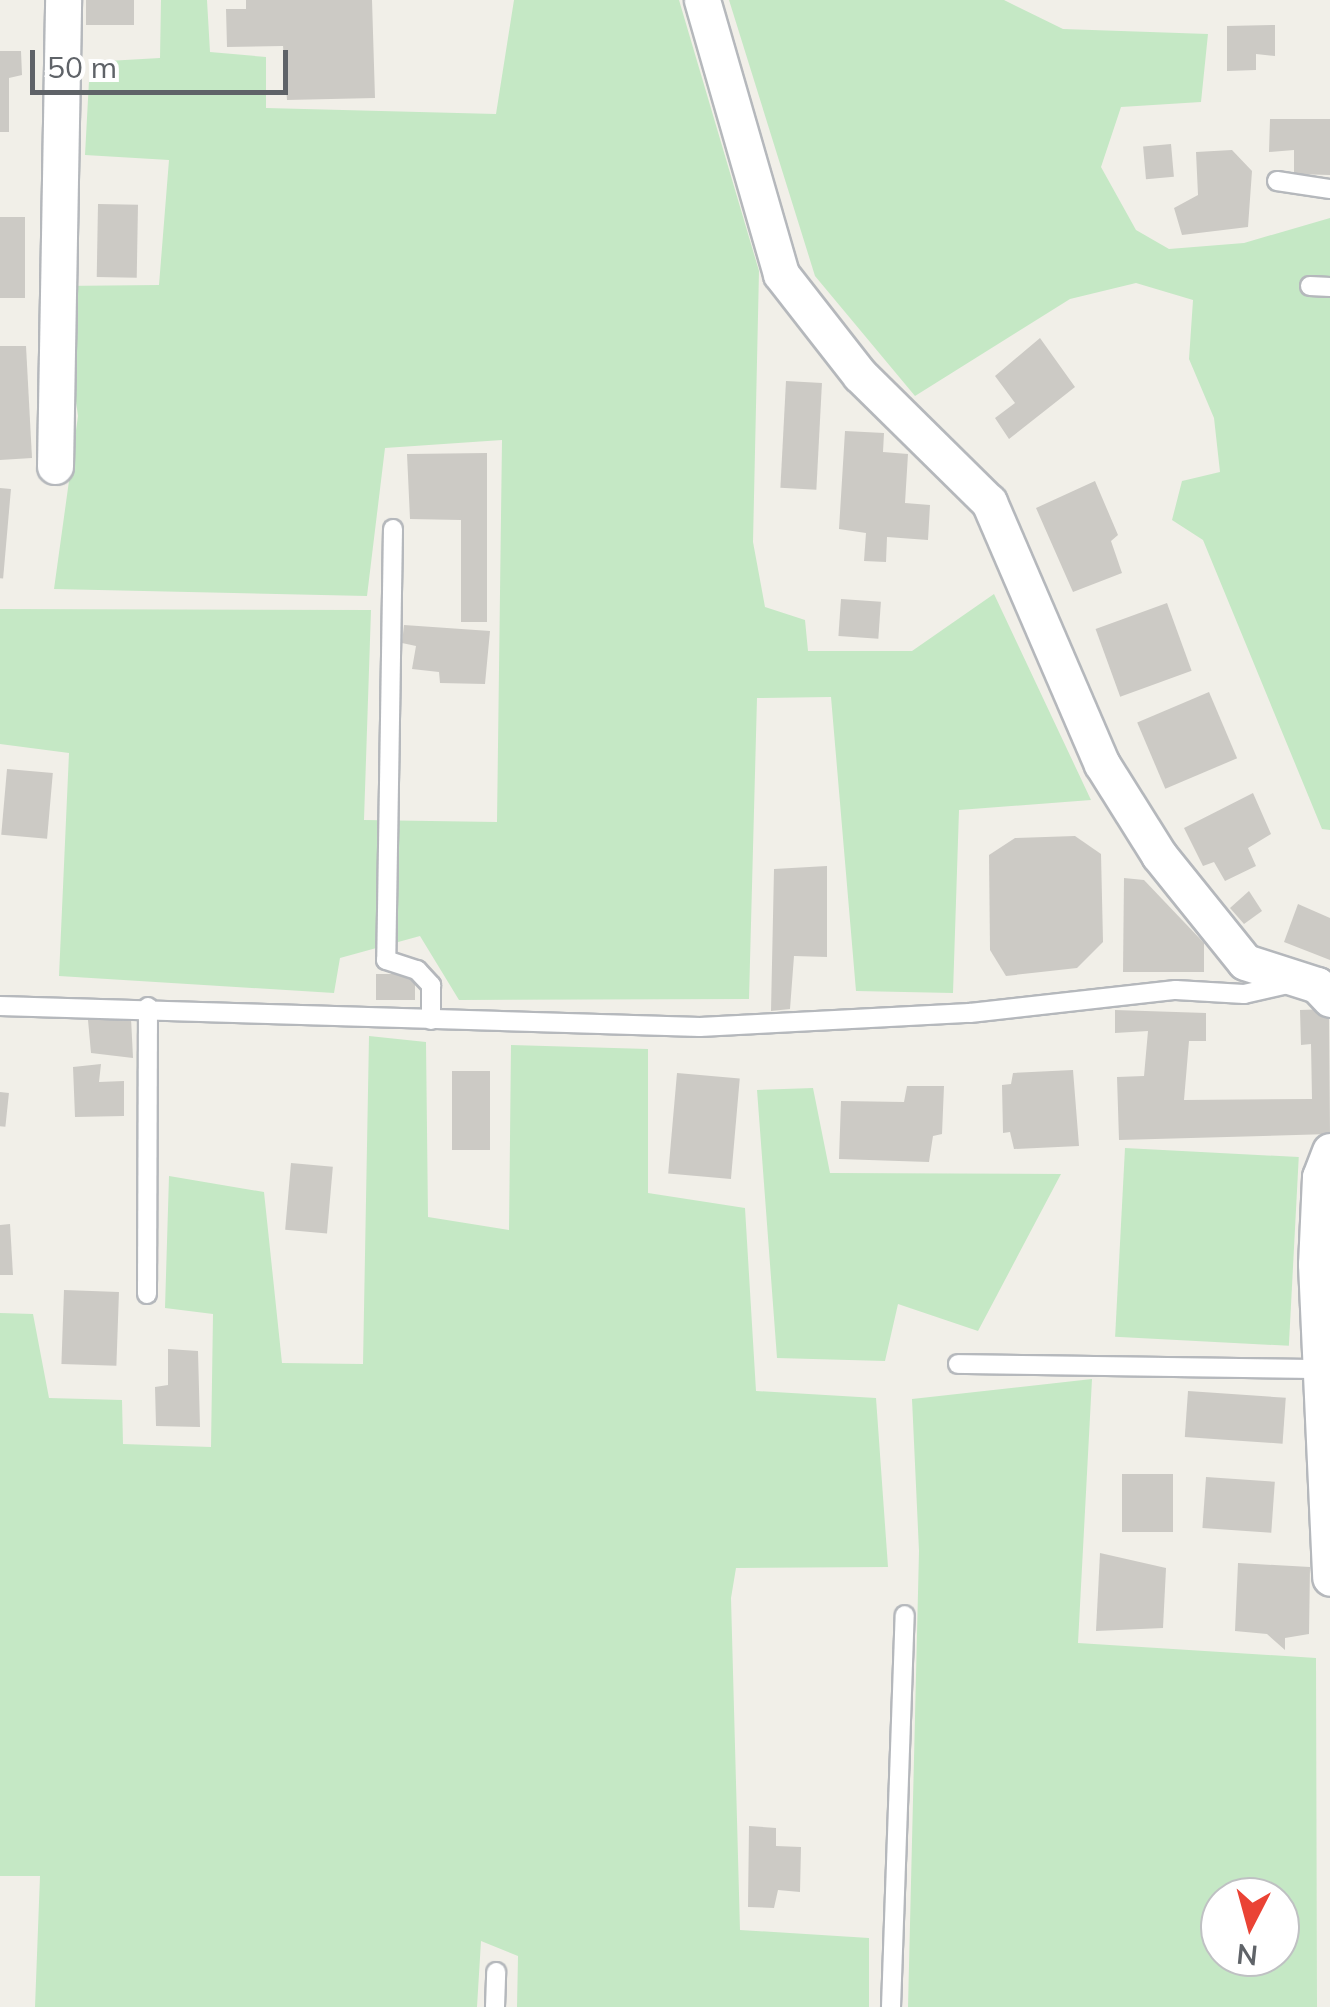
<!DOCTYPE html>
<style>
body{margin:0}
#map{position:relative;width:1330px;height:2007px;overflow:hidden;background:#f1efe8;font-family:Mulish,sans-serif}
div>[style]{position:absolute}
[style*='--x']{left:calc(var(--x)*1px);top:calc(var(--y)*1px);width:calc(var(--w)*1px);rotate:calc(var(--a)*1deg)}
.green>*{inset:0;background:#c5e8c5;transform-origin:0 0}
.building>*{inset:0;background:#cccac5;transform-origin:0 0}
.roads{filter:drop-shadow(2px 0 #b5b8bc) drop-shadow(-2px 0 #b5b8bc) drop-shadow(0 2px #b5b8bc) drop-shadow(0 -2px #b5b8bc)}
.lane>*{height:18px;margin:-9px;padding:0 9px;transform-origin:9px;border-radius:9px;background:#fff}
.street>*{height:35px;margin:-17.5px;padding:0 17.5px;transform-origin:17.5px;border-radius:17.5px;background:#fff}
span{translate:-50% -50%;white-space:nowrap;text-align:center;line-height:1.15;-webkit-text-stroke:10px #fff;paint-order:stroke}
.north{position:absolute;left:1200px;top:1877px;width:100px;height:100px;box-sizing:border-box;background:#fff;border:2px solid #bfc1c3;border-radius:50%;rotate:186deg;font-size:28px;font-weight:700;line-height:40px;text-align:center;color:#5f6368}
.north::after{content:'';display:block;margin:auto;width:35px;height:45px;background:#ea4335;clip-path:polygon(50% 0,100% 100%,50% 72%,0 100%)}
.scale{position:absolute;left:30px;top:50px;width:258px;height:45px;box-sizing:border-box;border:5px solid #5f6368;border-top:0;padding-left:12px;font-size:30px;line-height:35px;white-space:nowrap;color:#5f6368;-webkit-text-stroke:8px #fff;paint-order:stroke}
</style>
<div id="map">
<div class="green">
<div style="clip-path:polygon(161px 0,207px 0,210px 52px,266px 57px,266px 108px,496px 114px,514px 0,679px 0,759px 271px,753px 542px,765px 607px,805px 620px,808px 651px,912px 651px,994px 594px,1091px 800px,959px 810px,953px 993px,856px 991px,831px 697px,757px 698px,749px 999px,459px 1000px,420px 936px,340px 958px,334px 993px,59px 976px,69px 753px,0 744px,0 609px,371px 610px,364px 820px,497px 822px,502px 440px,385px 448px,367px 596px,54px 589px,78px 416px,60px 286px,159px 285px,169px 160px,85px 155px,90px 62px,160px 58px)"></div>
<div style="clip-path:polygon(729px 0,1004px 0,1063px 29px,1208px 34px,1201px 102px,1121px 107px,1101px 167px,1136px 230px,1169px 249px,1244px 243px,1330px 218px,1330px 830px,1322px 829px,1203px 540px,1172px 520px,1182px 481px,1220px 472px,1214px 418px,1189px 359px,1193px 300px,1136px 283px,1070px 299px,915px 396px,815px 276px)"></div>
<div style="clip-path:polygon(369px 1036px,426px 1042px,428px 1217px,509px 1230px,511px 1045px,648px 1049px,648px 1193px,745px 1208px,756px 1391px,876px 1398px,888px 1567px,736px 1568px,731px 1598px,740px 1930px,869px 1938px,869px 2007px,517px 2007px,518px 1956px,481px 1941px,477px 2007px,35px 2007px,40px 1876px,0 1876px,0 1313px,33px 1314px,49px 1398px,122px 1400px,123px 1444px,211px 1447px,213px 1314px,165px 1308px,169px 1176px,264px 1192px,282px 1363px,363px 1364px)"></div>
<div style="clip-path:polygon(813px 1088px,830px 1173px,1061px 1174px,978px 1331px,898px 1304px,885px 1361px,777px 1358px,757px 1090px)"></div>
<div style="left:1125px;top:1148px;width:174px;height:189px;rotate:3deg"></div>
<div style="clip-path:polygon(evenodd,1092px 1379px,1078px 1643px,1316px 1658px,1317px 2007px,908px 2007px,919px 1551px,912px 1399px,1092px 1379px,1220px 1897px,1280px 1897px,1280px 1957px,1220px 1957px,1220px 1897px)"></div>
</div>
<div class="building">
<div style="left:86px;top:0;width:48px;height:25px"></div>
<div style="clip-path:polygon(246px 0,372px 0,375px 98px,287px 100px,283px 46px,227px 47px,226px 9px,246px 9px)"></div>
<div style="clip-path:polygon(1275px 25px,1275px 56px,1256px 54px,1256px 70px,1227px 71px,1227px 26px)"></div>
<div style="clip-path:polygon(0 51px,21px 51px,22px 75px,9px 78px,9px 132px,0 132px)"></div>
<div style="clip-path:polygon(1270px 119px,1330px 119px,1330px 175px,1294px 174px,1294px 150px,1269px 152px)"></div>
<div style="left:1171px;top:144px;width:33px;height:28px;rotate:85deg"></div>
<div style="clip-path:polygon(1232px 150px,1252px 171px,1248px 227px,1182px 235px,1174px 208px,1198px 195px,1196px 152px)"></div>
<div style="left:98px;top:204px;width:40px;height:73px;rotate:1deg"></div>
<div style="left:0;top:217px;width:25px;height:81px"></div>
<div style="clip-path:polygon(1040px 338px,1075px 387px,1009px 439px,995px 418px,1015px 403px,995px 376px)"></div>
<div style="clip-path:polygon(0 346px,26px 346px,32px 458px,0 460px)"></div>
<div style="left:786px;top:381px;width:36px;height:107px;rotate:3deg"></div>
<div style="clip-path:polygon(845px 431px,884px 433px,883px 452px,908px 454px,905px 503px,930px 505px,928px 540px,887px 537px,886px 562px,864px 561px,866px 533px,839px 529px)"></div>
<div style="clip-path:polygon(487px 453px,487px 622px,461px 622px,461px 520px,410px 519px,407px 454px)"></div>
<div style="clip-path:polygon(1095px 481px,1118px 535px,1111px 541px,1122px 573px,1073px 592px,1036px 508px)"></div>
<div style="left:0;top:488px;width:11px;height:90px;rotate:5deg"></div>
<div style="left:841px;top:599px;width:40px;height:37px;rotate:4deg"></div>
<div style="left:1167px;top:603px;width:72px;height:76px;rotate:70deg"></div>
<div style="clip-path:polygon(404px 625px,490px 631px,485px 684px,440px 683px,439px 672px,412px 669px,416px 646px,402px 643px)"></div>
<div style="left:1209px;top:692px;width:72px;height:78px;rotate:67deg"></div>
<div style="left:7px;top:769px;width:46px;height:66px;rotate:5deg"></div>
<div style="clip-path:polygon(1253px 793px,1271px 834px,1248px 848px,1256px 866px,1225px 881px,1214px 862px,1203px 866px,1184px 828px)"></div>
<div style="clip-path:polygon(1075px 836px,1101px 854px,1103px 942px,1077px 968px,1006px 976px,990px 950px,989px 855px,1015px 838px)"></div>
<div style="clip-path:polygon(827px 866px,827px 957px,794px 956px,790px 1009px,771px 1011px,774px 869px)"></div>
<div style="clip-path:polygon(1124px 878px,1144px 880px,1204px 943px,1204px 972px,1123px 972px)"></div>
<div style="clip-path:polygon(1249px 891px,1262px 911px,1244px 924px,1230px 908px)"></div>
<div style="clip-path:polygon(1298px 904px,1330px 918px,1330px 960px,1284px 942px)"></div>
<div style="left:415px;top:974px;width:26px;height:39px;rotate:90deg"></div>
<div style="clip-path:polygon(1329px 1009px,1330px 1134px,1119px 1140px,1117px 1077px,1144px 1076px,1148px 1031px,1115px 1033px,1115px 1010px,1206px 1013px,1206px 1041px,1189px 1041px,1184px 1100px,1312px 1099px,1311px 1044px,1301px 1045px,1300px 1010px)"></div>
<div style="clip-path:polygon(131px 1018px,133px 1058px,91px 1053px,88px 1020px)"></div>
<div style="clip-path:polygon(101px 1064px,99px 1082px,124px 1081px,124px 1116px,75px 1117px,73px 1067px)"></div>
<div style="clip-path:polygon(1073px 1070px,1079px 1146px,1014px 1149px,1010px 1132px,1003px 1133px,1002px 1085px,1011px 1084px,1013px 1073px)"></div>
<div style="left:452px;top:1071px;width:38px;height:79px"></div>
<div style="left:677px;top:1073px;width:63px;height:101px;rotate:5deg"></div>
<div style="clip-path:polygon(907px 1086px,944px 1086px,942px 1134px,933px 1136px,929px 1162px,839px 1159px,841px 1101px,904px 1102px)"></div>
<div style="left:0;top:1092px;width:9px;height:34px;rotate:6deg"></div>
<div style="left:291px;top:1163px;width:42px;height:67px;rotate:5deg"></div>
<div style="clip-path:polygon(10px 1224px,13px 1275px,0 1275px,0 1225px)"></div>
<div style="left:64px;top:1290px;width:55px;height:74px;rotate:2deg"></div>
<div style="clip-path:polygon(168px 1349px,198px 1351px,200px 1427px,156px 1426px,155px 1387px,168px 1385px)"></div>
<div style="left:1188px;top:1391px;width:98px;height:46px;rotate:4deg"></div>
<div style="left:1122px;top:1474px;width:51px;height:58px"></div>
<div style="left:1206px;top:1477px;width:69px;height:51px;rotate:4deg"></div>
<div style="clip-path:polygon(1100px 1553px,1166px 1568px,1163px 1628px,1096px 1631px)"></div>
<div style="clip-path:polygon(1238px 1563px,1310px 1567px,1309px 1634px,1285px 1638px,1285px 1650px,1267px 1634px,1235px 1631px)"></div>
<div style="clip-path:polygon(749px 1826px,776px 1828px,776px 1846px,801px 1847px,800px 1892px,778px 1890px,774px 1908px,748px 1907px)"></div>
</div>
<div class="roads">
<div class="lane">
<div style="--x:1277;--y:181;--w:54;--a:8.6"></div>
<div style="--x:1310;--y:286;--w:20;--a:3"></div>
<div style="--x:393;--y:529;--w:431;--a:90.9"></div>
<div style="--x:386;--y:960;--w:33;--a:18"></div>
<div style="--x:417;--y:970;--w:21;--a:47"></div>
<div style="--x:431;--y:985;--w:35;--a:90"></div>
<div style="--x:0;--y:1006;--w:700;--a:1.72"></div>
<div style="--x:700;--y:1027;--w:270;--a:-3"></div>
<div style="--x:970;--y:1013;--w:207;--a:-6.4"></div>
<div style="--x:1176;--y:990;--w:68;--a:3.4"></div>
<div style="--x:1244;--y:994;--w:45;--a:-12.8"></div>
<div style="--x:147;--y:1294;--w:287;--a:-89.8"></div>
<div style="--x:958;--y:1364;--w:363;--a:0.8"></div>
<div style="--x:495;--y:2007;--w:35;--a:-88"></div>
<div style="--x:891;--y:2007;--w:392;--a:-88"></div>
</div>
<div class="street">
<div style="--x:702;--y:0;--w:285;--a:73.9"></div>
<div style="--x:781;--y:274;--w:128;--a:52"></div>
<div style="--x:860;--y:375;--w:181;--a:44.6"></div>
<div style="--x:989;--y:502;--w:285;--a:66.7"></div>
<div style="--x:1102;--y:764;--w:107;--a:57.9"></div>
<div style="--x:1159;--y:855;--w:137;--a:51.2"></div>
<div style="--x:1245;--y:962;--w:76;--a:17.7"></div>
<div style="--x:1317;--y:985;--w:19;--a:47"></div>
<div style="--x:55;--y:466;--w:466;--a:-89"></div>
<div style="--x:1330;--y:1151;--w:28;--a:111"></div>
<div style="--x:1320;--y:1177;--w:87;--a:92.6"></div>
<div style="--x:1316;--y:1264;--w:314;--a:87.4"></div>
</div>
</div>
<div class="north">N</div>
<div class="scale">50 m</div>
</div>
